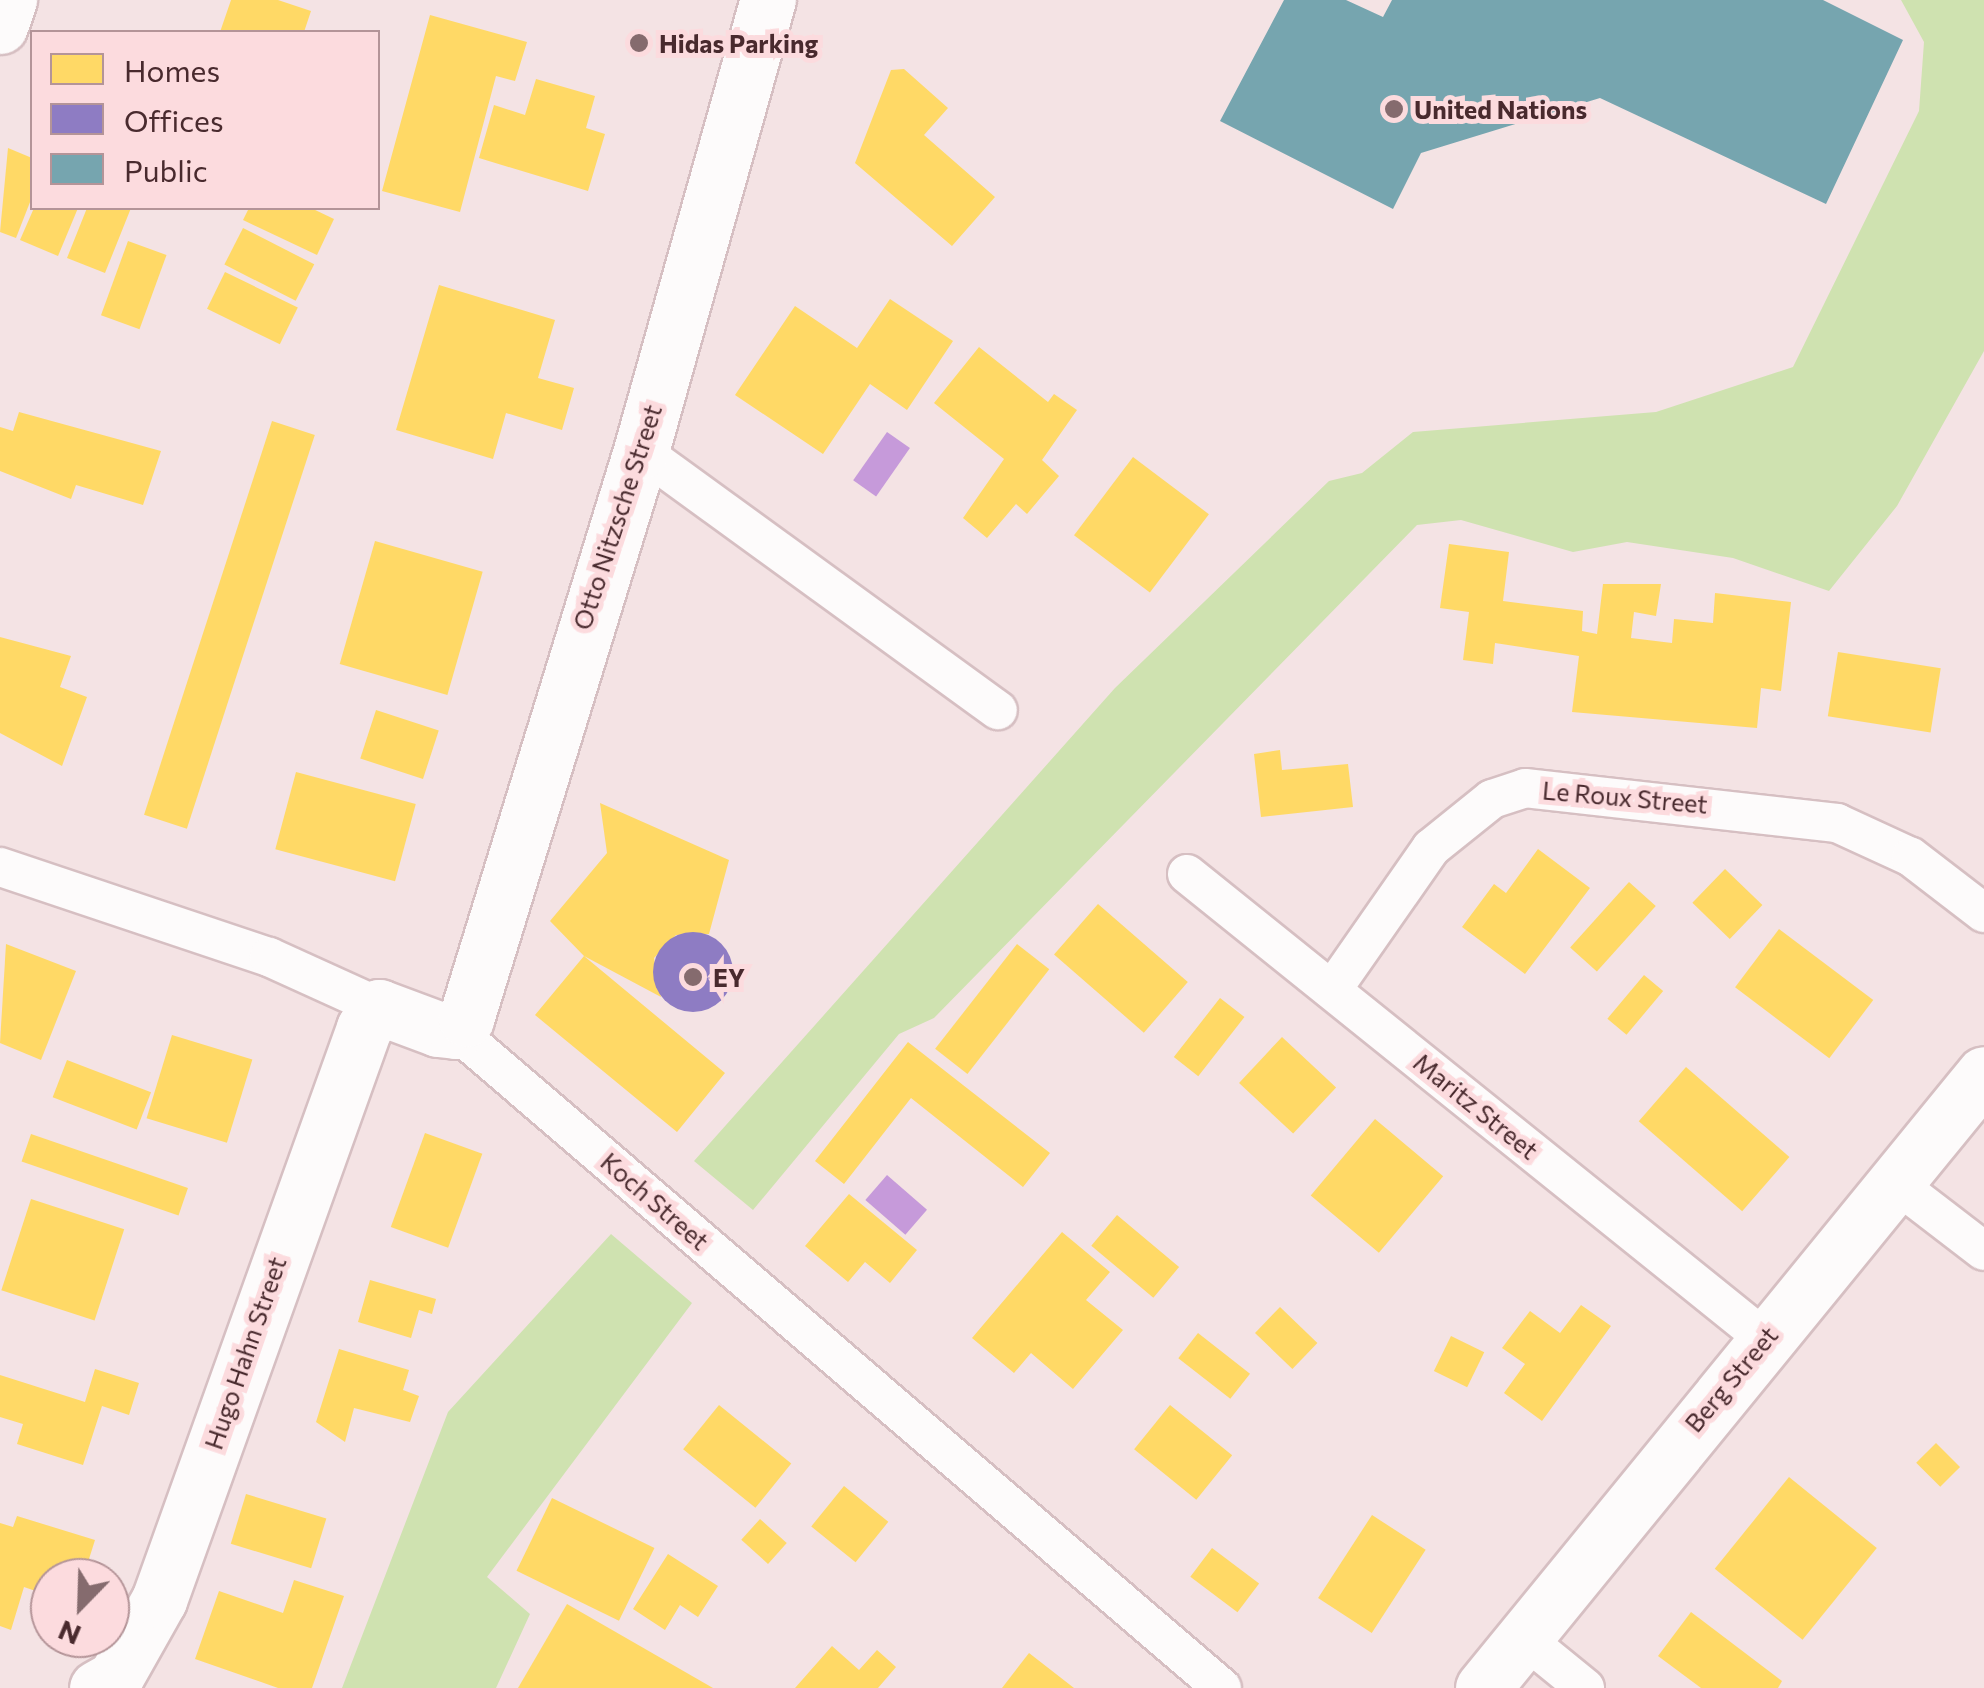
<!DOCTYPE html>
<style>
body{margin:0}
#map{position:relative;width:1984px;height:1688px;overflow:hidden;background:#f4e3e4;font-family:Commissioner,sans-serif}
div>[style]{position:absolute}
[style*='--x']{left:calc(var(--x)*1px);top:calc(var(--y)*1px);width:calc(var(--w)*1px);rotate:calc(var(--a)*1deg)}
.green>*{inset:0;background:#cfe2b0}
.water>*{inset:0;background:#c69ada;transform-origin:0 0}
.homes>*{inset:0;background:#ffd966;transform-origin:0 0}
.offices>*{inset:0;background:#8e7cc3}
.round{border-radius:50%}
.public>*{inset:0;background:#76a5af}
.roads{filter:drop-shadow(2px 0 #d6bfc2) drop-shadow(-2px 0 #d6bfc2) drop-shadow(0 2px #d6bfc2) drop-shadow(0 -2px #d6bfc2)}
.street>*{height:38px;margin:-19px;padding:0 19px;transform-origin:19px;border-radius:19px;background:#fdfbfb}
.secondary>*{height:55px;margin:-27.5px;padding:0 27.5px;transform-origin:27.5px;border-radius:27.5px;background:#fdfbfb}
.dots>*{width:28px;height:28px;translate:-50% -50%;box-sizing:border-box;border:5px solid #fcdbde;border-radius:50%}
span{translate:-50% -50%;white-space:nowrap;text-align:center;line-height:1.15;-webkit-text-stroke:10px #fcdbde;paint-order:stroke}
.poi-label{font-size:25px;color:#492a2e;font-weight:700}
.left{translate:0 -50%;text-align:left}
.street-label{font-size:25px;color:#492a2e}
.legend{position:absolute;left:30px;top:30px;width:350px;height:180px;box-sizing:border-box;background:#fcdbde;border:2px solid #b49498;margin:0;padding:12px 18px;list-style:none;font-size:30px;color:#492a2e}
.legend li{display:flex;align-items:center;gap:20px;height:50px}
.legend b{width:50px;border:2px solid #b49498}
.north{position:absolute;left:30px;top:1558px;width:100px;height:100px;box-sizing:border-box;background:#fcdbde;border:2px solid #b49498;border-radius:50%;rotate:203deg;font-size:28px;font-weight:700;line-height:40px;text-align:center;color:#492a2e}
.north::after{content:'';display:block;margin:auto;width:35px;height:45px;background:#856b6e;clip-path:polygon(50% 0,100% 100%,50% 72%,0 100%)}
</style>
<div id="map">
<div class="green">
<div style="clip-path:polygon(1901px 0,1984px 0,1984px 351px,1897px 506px,1829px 591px,1733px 558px,1627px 542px,1573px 552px,1461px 520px,1417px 525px,934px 1018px,899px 1034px,753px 1210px,694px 1161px,1115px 688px,1329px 481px,1362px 473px,1413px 432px,1656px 412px,1793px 367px,1919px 111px,1924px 42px)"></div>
<div style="clip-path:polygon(611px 1234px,692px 1303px,487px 1577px,530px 1614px,496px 1688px,342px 1688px,448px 1412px)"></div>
</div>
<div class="water">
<div style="left:887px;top:432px;width:28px;height:59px;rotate:35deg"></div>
<div style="left:887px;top:1175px;width:53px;height:33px;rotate:41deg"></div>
</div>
<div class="homes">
<div style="clip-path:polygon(231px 0,278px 0,311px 11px,304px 32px,220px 32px)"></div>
<div style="clip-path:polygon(430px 15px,527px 42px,515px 81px,496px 76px,460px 212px,382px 191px)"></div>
<div style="clip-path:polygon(904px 69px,948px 108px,924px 135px,995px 197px,952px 246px,855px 163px,891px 70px)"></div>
<div style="clip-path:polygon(536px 79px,595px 96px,586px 128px,605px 134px,588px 191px,479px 158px,494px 105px,525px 115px)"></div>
<div style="clip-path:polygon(8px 148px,32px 158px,32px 197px,16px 238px,0 232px)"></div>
<div style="clip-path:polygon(34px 208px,78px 208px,58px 256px,20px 240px)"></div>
<div style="clip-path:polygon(87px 208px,131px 208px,105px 273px,67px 258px)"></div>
<div style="clip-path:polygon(249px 208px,311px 208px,334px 219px,317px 255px,243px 220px)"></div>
<div style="left:243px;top:228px;width:80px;height:41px;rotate:27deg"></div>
<div style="left:128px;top:241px;width:41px;height:79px;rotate:20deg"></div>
<div style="left:225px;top:272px;width:81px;height:41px;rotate:26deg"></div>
<div style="clip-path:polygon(439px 285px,555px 320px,538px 378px,574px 388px,562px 430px,506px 413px,493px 459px,396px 430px)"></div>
<div style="clip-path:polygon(890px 299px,953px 341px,907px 410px,870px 384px,823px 454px,735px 395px,795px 306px,857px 348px)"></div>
<div style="clip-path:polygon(979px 347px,1048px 402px,1054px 394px,1077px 410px,1042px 460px,1059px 476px,1027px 514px,1016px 504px,987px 538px,963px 518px,1004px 459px,934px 403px)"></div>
<div style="clip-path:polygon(19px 412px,161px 451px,143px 505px,76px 485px,71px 499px,0 471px,0 427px,13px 431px)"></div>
<div style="left:272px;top:421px;width:45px;height:414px;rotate:18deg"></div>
<div style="left:1133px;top:457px;width:95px;height:98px;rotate:37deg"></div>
<div style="left:375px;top:541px;width:112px;height:128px;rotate:16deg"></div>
<div style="clip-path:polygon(1449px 544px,1509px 552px,1503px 601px,1583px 611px,1582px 631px,1597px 634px,1603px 584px,1661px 584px,1656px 616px,1634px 612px,1631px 638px,1672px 643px,1674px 619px,1713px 623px,1715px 593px,1791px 602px,1781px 691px,1761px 688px,1757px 728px,1572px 712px,1579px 656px,1495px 643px,1493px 664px,1463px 660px,1469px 612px,1440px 608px)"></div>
<div style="clip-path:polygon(0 637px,71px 656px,60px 687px,87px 697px,62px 766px,0 733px)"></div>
<div style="left:1838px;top:652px;width:104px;height:65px;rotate:9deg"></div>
<div style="left:376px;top:710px;width:66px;height:51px;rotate:18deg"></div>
<div style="clip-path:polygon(1280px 750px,1282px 770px,1348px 764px,1353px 807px,1261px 817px,1254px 754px)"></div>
<div style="left:296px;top:772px;width:124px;height:80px;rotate:15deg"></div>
<div style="clip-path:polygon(600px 803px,729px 860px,709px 934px,676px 935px,654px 958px,661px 997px,584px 956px,725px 1073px,677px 1132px,535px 1015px,584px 956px,550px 921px,607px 853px)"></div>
<div style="clip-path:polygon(1538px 849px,1590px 888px,1525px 974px,1462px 927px,1494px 884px,1506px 893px)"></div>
<div style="left:1725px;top:869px;width:52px;height:47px;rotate:44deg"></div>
<div style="left:1629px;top:882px;width:36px;height:88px;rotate:42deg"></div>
<div style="left:1098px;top:904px;width:119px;height:67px;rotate:41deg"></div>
<div style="left:1779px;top:929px;width:118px;height:73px;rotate:37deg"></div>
<div style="clip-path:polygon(6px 944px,76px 971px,41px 1060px,0 1043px)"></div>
<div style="left:1017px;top:944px;width:41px;height:133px;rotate:38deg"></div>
<div style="left:1644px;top:975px;width:25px;height:57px;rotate:40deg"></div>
<div style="left:1220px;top:998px;width:31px;height:75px;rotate:38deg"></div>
<div style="left:172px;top:1035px;width:84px;height:87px;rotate:17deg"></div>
<div style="left:1282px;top:1037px;width:74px;height:63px;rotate:43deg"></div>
<div style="clip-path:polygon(908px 1042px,1050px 1153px,1023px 1187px,911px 1098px,844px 1184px,815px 1161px)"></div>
<div style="left:67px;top:1060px;width:90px;height:40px;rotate:21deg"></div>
<div style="left:1686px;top:1067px;width:137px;height:72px;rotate:41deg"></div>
<div style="left:1375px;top:1119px;width:89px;height:100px;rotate:40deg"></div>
<div style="left:425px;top:1133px;width:61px;height:100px;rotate:20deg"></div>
<div style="left:31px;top:1134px;width:166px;height:29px;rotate:19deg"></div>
<div style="clip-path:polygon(849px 1194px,917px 1250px,890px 1283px,865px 1262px,848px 1282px,805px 1246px)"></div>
<div style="left:31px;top:1199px;width:98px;height:96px;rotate:18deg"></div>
<div style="left:1117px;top:1215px;width:81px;height:40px;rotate:40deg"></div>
<div style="clip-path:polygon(1062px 1232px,1110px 1272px,1086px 1300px,1123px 1330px,1073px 1389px,1031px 1353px,1014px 1373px,972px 1338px)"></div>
<div style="clip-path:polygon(370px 1280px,436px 1299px,432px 1314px,419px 1310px,411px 1338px,358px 1322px)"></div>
<div style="clip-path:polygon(1581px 1305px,1611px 1326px,1542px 1421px,1504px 1393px,1525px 1364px,1502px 1348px,1530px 1311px,1560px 1333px)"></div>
<div style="left:1280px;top:1307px;width:52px;height:36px;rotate:44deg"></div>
<div style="left:1198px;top:1333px;width:66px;height:32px;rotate:38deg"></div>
<div style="left:1451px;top:1336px;width:37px;height:39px;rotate:26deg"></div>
<div style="clip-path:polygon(339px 1349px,409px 1370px,403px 1390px,419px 1396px,410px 1422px,354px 1408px,345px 1442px,316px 1422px)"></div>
<div style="clip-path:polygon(95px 1369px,139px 1383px,129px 1415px,102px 1406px,83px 1465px,17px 1444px,23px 1424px,0 1417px,0 1375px,85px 1402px)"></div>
<div style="left:719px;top:1405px;width:93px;height:57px;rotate:39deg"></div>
<div style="left:1170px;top:1405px;width:80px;height:57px;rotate:39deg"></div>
<div style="left:1936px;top:1443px;width:34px;height:28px;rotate:45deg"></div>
<div style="left:1789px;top:1477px;width:113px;height:118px;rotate:39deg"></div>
<div style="left:844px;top:1486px;width:57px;height:52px;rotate:39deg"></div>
<div style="left:246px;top:1494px;width:84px;height:52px;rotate:17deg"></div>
<div style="left:552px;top:1498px;width:114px;height:81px;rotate:26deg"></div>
<div style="left:1372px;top:1515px;width:64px;height:99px;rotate:33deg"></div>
<div style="clip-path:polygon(17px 1516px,95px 1540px,83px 1578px,50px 1578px,50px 1596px,24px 1587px,11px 1630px,0 1626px,0 1523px,13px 1527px)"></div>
<div style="left:760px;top:1519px;width:36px;height:28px;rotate:42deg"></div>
<div style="left:1212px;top:1548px;width:59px;height:36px;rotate:37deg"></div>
<div style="clip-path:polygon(668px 1554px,718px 1586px,698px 1617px,680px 1605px,665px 1630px,633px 1609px)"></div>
<div style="clip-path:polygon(294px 1580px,344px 1596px,312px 1688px,278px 1688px,195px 1659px,219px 1591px,283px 1613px)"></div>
<div style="clip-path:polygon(567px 1604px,713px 1688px,518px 1688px)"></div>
<div style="clip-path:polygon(1691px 1612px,1782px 1681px,1778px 1688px,1701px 1688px,1658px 1656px)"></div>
<div style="clip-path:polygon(832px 1646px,859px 1670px,877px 1650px,896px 1667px,878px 1688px,795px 1688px)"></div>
<div style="clip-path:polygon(1029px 1653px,1074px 1688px,1002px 1688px)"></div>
</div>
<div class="offices">
<div class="round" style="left:653px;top:932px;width:80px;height:80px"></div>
</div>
<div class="public">
<div style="clip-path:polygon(1284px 0,1346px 0,1383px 17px,1392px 0,1823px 0,1903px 40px,1826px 204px,1600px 98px,1421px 153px,1393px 209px,1220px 121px)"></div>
</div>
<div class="roads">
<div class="street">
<div style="--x:641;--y:451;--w:441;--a:36"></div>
<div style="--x:0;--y:867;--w:284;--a:18.5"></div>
<div style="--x:269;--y:957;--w:121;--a:24.4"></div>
<div style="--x:1187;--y:874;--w:740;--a:38.8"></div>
<div style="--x:1332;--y:990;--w:173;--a:-55.1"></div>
<div style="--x:1431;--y:848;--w:78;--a:-38.8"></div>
<div style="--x:1492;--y:799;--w:35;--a:-18"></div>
<div style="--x:1525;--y:788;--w:314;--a:6.4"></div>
<div style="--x:1837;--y:823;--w:81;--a:24.7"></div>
<div style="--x:1911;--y:857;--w:92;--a:37.5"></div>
<div style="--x:456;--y:1031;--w:1009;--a:40.62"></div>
<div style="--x:1894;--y:1182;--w:113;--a:37.5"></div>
<div style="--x:1520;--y:1635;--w:84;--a:39.2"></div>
</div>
<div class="secondary">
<div style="--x:0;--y:26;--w:28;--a:-71"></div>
<div style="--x:97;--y:1688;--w:21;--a:-29"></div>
<div style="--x:115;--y:1678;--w:90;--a:-60.6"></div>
<div style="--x:159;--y:1600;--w:608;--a:-70.28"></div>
<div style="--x:364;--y:1028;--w:26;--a:-54"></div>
<div style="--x:379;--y:1007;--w:63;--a:20.4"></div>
<div style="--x:438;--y:1029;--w:18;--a:6"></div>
<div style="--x:456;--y:1031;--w:16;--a:-50"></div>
<div style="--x:466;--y:1019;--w:594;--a:-72.88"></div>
<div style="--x:641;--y:451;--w:469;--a:-74.3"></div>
<div style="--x:1483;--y:1688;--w:792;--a:-50.79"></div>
</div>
</div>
<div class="dots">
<div style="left:639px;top:43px;background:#856b6e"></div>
<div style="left:1394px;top:109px;background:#856b6e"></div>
<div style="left:693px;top:977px;background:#856b6e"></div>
</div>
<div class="poi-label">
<span class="left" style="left:659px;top:43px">Hidas Parking</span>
<span class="left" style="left:1414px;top:109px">United Nations</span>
<span class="left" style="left:713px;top:977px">EY</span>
</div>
<div class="street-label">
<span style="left:617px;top:517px;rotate:-72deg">Otto Nitzsche Street</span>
<span style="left:1625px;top:797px;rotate:5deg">Le Roux Street</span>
<span style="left:1476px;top:1106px;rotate:39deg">Maritz Street</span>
<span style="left:655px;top:1201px;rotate:41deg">Koch Street</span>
<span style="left:245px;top:1353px;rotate:-71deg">Hugo Hahn Street</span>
<span style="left:1731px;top:1379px;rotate:-50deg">Berg Street</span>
</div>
<ul class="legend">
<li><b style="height:28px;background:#ffd966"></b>Homes</li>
<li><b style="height:28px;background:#8e7cc3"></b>Offices</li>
<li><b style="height:28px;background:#76a5af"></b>Public</li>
</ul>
<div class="north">N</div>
</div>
